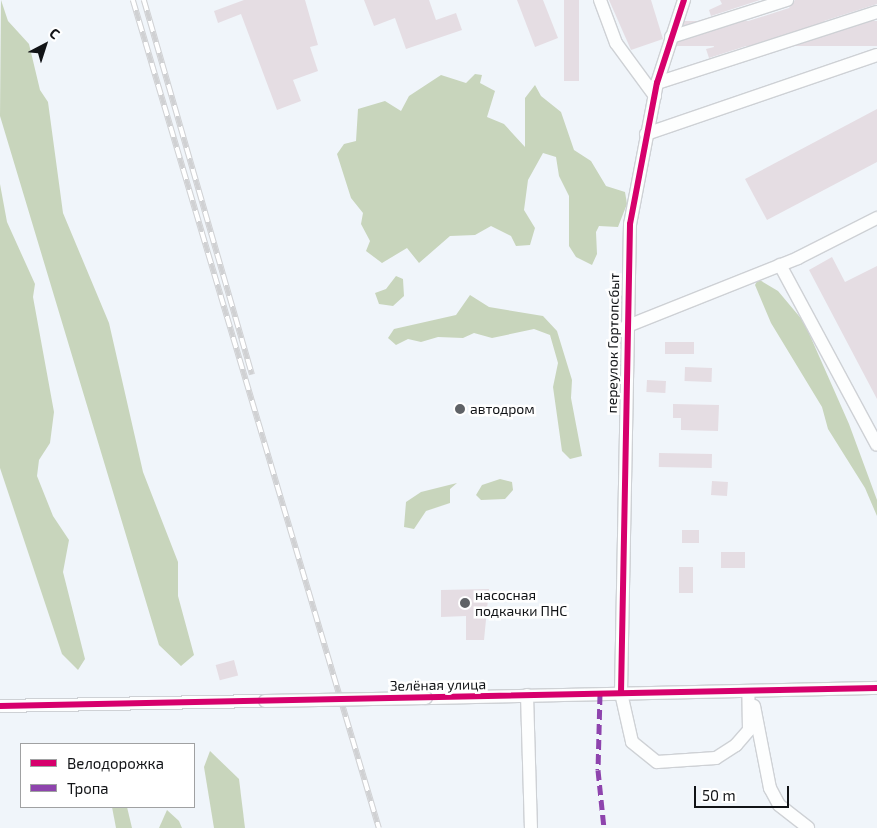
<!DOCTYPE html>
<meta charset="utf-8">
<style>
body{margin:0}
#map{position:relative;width:877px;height:828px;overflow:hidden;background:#f0f5fa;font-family:"Exo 2",sans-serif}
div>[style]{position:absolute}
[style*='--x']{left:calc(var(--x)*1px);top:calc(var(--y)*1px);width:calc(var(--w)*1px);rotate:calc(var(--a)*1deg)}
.forest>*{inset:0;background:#c8d5bc}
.building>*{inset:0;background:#e5dde3;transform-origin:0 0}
.roads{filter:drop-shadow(1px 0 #ced1d5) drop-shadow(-1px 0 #ced1d5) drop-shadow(0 1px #ced1d5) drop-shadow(0 -1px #ced1d5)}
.minor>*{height:12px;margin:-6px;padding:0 6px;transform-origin:6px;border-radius:6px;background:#fdfefe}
.rail>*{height:5.5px;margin-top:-2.75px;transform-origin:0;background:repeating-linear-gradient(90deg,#fff 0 11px,#d0d1d3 0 22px);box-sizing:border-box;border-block:1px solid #d0d1d3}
.bridges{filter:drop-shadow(1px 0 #ced1d5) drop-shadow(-1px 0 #ced1d5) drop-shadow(0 1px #ced1d5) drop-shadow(0 -1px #ced1d5)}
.minor-bridge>*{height:12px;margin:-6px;padding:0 6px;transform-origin:6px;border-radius:6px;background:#fdfefe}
.quiet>*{height:5px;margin-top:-2.5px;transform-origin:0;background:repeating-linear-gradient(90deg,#8e44ad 0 10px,transparent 0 15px)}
.cycleway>*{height:6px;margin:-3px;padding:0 3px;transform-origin:3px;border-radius:3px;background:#d6006c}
.dots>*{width:14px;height:14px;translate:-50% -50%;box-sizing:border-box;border:2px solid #fff;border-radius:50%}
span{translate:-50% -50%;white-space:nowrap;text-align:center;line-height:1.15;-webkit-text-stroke:5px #fff;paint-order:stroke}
.street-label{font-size:14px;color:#111316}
.poi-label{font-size:14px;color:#111316}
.left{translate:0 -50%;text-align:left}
.legend{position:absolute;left:20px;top:743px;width:175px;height:65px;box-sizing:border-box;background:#fff;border:1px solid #a0a1a2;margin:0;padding:6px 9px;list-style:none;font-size:15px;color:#111316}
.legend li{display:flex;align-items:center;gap:10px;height:25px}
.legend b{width:25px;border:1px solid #a0a1a2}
.north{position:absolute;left:20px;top:20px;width:50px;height:50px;-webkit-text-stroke:4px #fff;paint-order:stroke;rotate:40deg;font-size:14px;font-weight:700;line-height:20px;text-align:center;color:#111316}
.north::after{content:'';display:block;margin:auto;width:18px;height:22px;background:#111316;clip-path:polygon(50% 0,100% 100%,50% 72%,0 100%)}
.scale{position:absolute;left:694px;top:786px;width:95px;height:22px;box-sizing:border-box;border:2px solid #111316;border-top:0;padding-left:6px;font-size:15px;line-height:18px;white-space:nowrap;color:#111316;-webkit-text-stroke:4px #fff;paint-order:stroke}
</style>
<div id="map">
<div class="forest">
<div style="clip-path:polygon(1px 0,8px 21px,29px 44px,40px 90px,48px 102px,63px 213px,109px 323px,143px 472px,178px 562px,178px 596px,194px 655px,181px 666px,159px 645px,0 116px)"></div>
<div style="clip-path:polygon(475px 74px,482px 75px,480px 83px,495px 91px,487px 117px,504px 124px,525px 147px,525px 98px,535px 85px,541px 96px,561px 112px,574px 150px,591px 161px,606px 186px,625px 192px,627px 204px,618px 227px,599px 226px,596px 232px,597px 254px,592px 265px,576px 257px,569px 246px,569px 196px,559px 176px,556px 157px,543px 153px,528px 180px,524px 210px,535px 228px,530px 245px,516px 246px,511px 236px,491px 226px,475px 235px,450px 236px,419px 263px,407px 248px,382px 263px,366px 251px,370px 241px,361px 224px,363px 213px,351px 198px,337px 154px,344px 144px,356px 141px,358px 109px,385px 101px,401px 111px,409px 96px,441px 75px,466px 83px)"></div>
<div style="clip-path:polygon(0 184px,7px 222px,35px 284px,33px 297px,54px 412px,50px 443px,39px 460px,37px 476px,53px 516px,69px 540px,63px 572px,85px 659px,78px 670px,62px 654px,0 468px)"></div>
<div style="clip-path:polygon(396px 276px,403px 279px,404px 296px,393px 306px,379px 304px,375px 293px,386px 289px)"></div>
<div style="clip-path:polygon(758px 279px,778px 291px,804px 322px,849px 424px,877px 500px,877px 516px,865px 488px,828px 429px,822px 407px,771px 323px,755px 285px)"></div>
<div style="clip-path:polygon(470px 295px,489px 307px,543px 316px,557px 331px,572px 380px,571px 398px,582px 456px,570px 459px,562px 451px,553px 387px,558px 363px,550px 335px,534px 329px,492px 338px,474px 333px,463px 338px,438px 337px,421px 342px,408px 339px,396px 345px,388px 338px,394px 329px,456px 315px)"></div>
<div style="clip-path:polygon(500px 479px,512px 482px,513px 490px,505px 499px,481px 500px,476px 495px,482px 485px)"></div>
<div style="clip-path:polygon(457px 483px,450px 489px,450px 503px,426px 511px,414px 529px,404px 527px,406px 502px,421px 492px)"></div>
<div style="clip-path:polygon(210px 751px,239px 779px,245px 828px,214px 828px,204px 767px)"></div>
<div style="clip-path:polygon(112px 807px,127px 807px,132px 828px,116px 828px)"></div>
<div style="clip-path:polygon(167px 810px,179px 821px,182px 828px,159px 828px)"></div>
</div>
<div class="building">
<div style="clip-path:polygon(244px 0,305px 0,318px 45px,310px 47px,318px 71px,293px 80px,301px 101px,277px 110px,241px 14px,218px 23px,214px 11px)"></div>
<div style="clip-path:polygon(364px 0,429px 0,436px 20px,456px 13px,462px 30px,406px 49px,395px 18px,374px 26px)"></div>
<div style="clip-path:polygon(517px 0,543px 0,558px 38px,535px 47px)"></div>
<div style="left:564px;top:0;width:15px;height:81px"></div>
<div style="clip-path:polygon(609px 0,651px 0,663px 39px,631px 50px)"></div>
<div style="clip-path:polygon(720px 0,760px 0,711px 16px,709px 10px,722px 4px)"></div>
<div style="clip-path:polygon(795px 0,877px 0,877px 4px,709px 58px,706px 49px,714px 47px,710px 37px,717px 31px,789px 8px)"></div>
<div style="left:877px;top:21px;width:25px;height:203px;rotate:90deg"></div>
<div style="clip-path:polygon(877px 109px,877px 162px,767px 220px,745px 179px)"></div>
<div style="clip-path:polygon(832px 257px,845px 282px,877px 266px,877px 399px,809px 270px)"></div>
<div style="left:665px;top:342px;width:29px;height:12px"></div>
<div style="left:685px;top:367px;width:27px;height:14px;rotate:2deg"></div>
<div style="left:647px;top:380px;width:19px;height:12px;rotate:3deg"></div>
<div style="clip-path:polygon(673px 404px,719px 405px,718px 431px,681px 430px,681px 418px,673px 418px)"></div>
<div style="left:659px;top:453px;width:53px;height:14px;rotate:1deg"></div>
<div style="left:712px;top:481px;width:16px;height:14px;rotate:4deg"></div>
<div style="left:682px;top:530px;width:17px;height:13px"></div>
<div style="left:721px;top:552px;width:24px;height:16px"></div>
<div style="left:679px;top:567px;width:14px;height:26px"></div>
<div style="clip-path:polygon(489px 589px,484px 640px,466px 640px,466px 616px,441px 617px,441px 590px)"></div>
<div style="left:234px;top:660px;width:16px;height:19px;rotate:75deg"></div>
</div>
<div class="roads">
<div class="minor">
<div style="--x:600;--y:0;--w:46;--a:69.6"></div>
<div style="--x:616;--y:43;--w:66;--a:53.7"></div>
<div style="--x:684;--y:0;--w:87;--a:108"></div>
<div style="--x:657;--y:83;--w:144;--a:100.8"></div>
<div style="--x:630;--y:224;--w:469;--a:91.1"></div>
<div style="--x:621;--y:693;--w:50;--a:77.3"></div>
<div style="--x:632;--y:742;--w:32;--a:39"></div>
<div style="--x:657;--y:762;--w:59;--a:-3.9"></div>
<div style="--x:716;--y:758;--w:24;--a:-33"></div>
<div style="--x:736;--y:745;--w:20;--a:-49"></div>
<div style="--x:749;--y:730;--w:39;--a:-91"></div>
<div style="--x:671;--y:37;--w:122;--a:-17.7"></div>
<div style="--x:657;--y:83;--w:231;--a:-17.9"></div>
<div style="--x:646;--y:134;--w:244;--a:-18.9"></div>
<div style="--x:780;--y:265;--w:204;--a:61.7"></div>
<div style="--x:625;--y:327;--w:186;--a:-21.7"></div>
<div style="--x:798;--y:258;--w:89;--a:-26.9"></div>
<div style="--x:527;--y:695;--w:133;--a:88.3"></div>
<div style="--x:426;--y:698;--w:451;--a:-1.3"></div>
<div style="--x:0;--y:706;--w:265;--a:-1.1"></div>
<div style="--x:754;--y:706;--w:84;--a:79"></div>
<div style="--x:770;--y:788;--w:19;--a:62"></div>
<div style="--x:779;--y:805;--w:37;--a:38"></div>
</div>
</div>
<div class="rail">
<div style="--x:133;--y:0;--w:864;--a:73.45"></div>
<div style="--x:144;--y:0;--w:390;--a:73.9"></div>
</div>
<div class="bridges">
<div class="minor-bridge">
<div style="--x:265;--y:701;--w:161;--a:-1.1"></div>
</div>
</div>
<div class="quiet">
<div style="--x:600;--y:694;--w:76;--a:91.5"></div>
<div style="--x:598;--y:770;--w:58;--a:84.1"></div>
</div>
<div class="cycleway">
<div style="--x:621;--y:693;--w:469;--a:-88.9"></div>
<div style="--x:630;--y:224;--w:144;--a:-79.2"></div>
<div style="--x:657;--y:83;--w:87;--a:-72"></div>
<div style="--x:0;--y:706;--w:877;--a:-1.18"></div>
</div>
<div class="dots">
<div style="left:460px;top:409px;background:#5f6266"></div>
<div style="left:465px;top:603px;background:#5f6266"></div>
</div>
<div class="street-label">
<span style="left:613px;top:343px;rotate:-89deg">переулок Гортопсбыт</span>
<span style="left:438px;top:685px;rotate:-1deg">Зелёная улица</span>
</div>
<div class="poi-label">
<span class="left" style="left:470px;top:409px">автодром</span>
<span class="left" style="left:475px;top:603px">насосная<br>подкачки ПНС</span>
</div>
<ul class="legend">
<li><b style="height:6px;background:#d6006c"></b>Велодорожка</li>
<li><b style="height:6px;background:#8e44ad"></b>Тропа</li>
</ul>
<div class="north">С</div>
<div class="scale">50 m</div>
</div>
